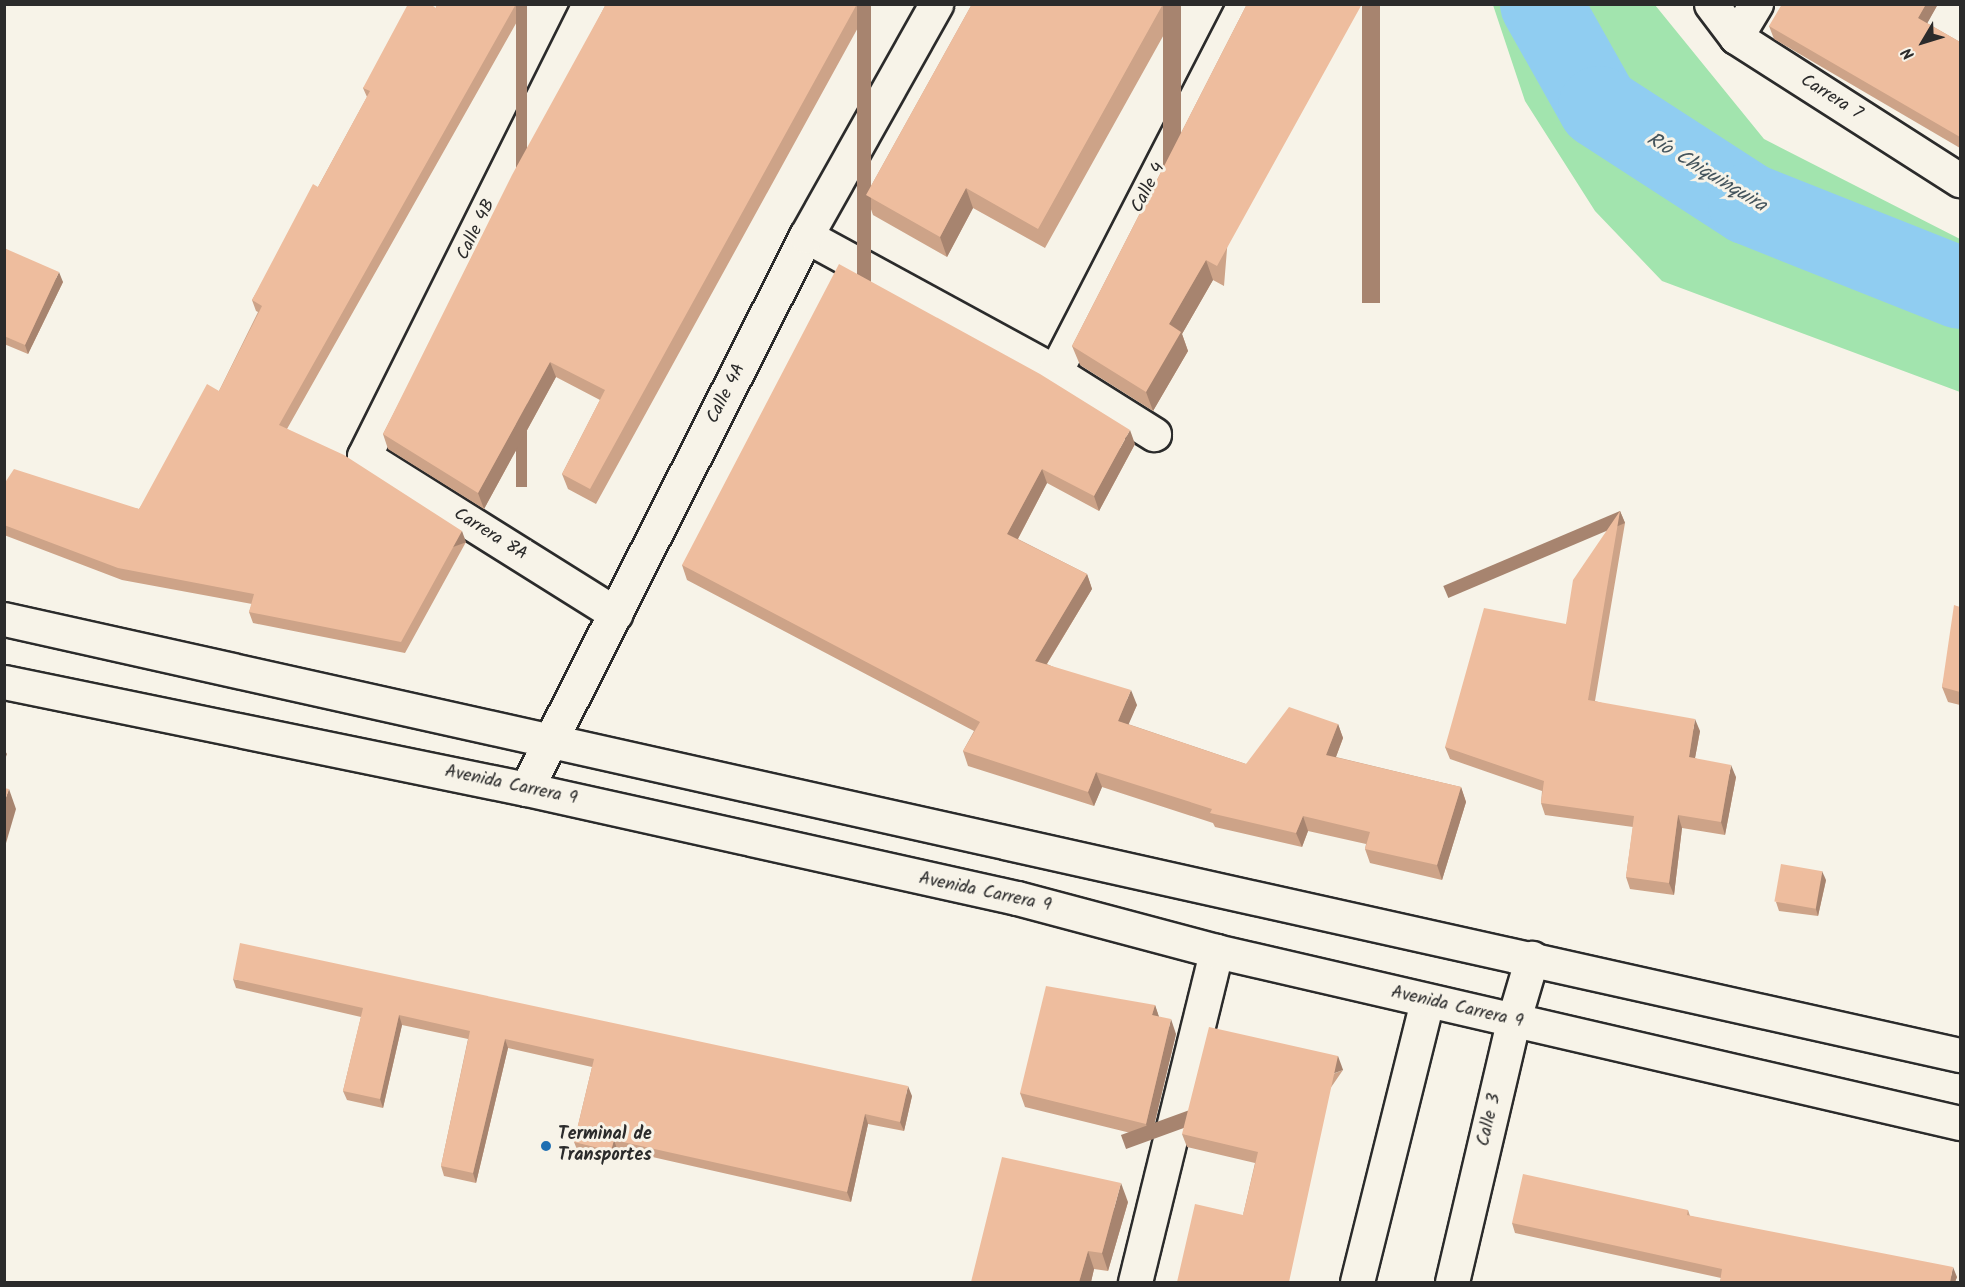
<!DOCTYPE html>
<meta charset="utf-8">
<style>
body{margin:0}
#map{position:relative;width:1965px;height:1287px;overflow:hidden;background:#f7f3e8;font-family:Kalam,sans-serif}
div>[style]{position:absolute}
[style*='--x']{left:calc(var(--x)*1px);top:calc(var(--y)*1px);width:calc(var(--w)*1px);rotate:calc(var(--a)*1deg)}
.green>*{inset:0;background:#a2e4ae}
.river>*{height:82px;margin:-41px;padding:0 41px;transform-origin:41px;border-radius:41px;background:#90cdf1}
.roads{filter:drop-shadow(2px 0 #2b2b2b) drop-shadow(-2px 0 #2b2b2b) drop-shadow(0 2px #2b2b2b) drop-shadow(0 -2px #2b2b2b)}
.street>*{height:33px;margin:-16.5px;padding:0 16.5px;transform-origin:16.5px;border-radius:16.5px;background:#f7f3e8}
.primary>*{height:33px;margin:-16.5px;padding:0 16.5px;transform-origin:16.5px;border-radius:16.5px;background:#f7f3e8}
.wall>*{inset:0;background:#cda388}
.shaded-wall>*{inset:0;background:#a7846f;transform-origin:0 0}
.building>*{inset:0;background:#eebd9e;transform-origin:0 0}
.dots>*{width:16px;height:16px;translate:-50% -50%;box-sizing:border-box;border:3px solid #f7f3e8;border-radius:50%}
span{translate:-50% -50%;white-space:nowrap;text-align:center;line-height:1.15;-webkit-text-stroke:6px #f7f3e8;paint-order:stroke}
.street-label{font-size:18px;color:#2b2b2b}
.poi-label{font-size:18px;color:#2b2b2b;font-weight:700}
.left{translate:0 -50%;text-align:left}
.water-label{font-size:20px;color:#44545c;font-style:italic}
.frame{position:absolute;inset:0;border:6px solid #2b2b2b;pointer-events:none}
.north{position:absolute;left:1893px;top:12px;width:60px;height:60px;-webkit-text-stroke:4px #f7f3e8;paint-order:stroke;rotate:232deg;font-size:16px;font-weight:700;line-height:24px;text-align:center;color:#2b2b2b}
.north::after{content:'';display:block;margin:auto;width:21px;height:27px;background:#2b2b2b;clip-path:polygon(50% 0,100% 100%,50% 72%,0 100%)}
</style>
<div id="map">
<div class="green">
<div style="clip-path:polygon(1493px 5px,1655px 5px,1764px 139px,1960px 239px,1960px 392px,1662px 281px,1595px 211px,1525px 101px)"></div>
</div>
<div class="river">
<div style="--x:1541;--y:4;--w:118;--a:60.6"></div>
<div style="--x:1599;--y:107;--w:179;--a:32.9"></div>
<div style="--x:1749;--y:204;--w:227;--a:21.7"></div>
</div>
<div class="roads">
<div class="street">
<div style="--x:589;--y:4;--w:505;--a:116.46"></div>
<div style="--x:364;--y:456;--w:297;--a:32.1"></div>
<div style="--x:1711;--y:4;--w:41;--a:52.9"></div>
<div style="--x:1736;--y:37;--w:266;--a:32.6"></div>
<div style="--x:1736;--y:37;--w:39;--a:-59"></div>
<div style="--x:806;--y:236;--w:284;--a:28.6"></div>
<div style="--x:1055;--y:372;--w:117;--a:32.1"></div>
<div style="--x:1055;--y:372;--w:414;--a:-62.8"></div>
<div style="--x:526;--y:789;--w:620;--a:-63.15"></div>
<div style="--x:806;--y:236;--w:266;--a:-60.7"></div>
<div style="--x:1135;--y:1282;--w:341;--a:-76.2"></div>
<div style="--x:1357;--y:1282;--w:290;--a:-76"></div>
<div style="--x:1452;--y:1282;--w:267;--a:-76.8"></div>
<div style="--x:1513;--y:1022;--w:67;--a:-73.5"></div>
</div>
<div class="primary">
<div style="--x:4;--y:619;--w:2004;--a:12.57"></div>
<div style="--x:4;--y:682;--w:533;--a:11.58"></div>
<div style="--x:526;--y:789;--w:503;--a:12.52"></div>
<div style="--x:1017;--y:898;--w:206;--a:14.9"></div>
<div style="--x:1216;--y:951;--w:764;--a:13.02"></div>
</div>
</div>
<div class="wall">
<div style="clip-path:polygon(437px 4px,527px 4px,287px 429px,466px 542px,405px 653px,253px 623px,249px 612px,252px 604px,122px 580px,4px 535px,4px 484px,139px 509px,219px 391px,258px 312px,256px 311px,252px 300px,318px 187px,367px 97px,363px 88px,436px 8px)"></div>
<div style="clip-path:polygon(606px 4px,871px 4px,596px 504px,568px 489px,562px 474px,600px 400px,556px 377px,484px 509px,388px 449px,383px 434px)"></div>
<div style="clip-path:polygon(972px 4px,1181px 4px,1045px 248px,973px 208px,947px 257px,873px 215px,866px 195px)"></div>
<div style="clip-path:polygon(1247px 4px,1224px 286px,1213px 280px,1182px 334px,1188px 351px,1153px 411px,1080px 365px,1072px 346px)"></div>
<div style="clip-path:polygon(1897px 4px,1938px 4px,1927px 23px,1960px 42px,1960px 148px,1774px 39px,1769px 26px,1897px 5px)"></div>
<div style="clip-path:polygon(4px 248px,63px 282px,28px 354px,4px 344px)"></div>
<div style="clip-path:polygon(1135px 444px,1099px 511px,1047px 483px,1018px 539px,1087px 574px,1092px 589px,1047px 664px,1137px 705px,1128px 724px,1246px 764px,1338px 724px,1343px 738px,1336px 757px,1461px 787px,1466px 802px,1442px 880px,1370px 863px,1365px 849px,1366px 844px,1308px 831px,1302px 847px,1215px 827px,1213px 823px,1102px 787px,1094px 806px,968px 766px,963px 751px,974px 731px,687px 580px,682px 565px)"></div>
<div style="clip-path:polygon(1620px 511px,1625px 523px,1595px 701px,1700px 731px,1695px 758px,1736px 777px,1725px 835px,1682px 828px,1674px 895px,1630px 889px,1626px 877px,1633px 827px,1545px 815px,1541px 803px,1542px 791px,1450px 759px,1445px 747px,1566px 624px)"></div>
<div style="clip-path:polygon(1960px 607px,1960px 705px,1948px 702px,1942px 687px)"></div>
<div style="clip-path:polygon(1826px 880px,1818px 916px,1779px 911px,1776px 902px)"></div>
<div style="clip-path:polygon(233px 979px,912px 1096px,904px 1131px,868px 1124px,851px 1202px,617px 1149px,615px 1160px,578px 1152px,574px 1142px,592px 1067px,508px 1048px,476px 1183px,444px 1176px,441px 1166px,468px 1039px,402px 1025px,383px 1108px,347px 1100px,343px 1091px,361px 1017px,236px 988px)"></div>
<div style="clip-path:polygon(1155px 1005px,1159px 1017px,1176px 1034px,1151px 1138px,1025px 1107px,1020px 1093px)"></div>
<div style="clip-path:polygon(1343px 1070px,1243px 1215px,1255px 1163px,1187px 1147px,1182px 1134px)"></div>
<div style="clip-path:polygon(1128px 1202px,1108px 1271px,1094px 1269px,1091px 1282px,971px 1282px)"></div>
<div style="clip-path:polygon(1688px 1210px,1690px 1216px,1957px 1277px,1955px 1282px,1720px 1282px,1721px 1278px,1515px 1233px,1512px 1223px)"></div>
</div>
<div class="shaded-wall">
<div style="left:516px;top:4px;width:11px;height:483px"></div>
<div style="left:857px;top:4px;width:14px;height:554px"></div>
<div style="left:1163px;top:4px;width:18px;height:257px"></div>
<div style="left:1362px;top:4px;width:18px;height:299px"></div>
<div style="clip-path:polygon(1926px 4px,1938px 4px,1923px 31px,1918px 18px)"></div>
<div style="clip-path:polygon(966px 188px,973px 208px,947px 257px,940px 237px)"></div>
<div style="clip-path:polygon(1206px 260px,1213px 280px,1182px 334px,1188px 351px,1153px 411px,1146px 392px,1169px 324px)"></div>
<div style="clip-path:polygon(59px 272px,63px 282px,28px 354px,25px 345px)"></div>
<div style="clip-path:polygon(550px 362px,556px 377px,484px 509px,478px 493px)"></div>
<div style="clip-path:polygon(1130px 430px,1135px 444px,1099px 511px,1094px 496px)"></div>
<div style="clip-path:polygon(1042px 469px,1047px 483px,1013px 548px,1007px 534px)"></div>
<div style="left:1620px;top:511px;width:13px;height:192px;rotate:67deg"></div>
<div style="left:462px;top:531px;width:12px;height:127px;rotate:70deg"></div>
<div style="clip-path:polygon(1087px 574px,1092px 589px,1040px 675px,1035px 661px)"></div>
<div style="clip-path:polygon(1131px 690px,1137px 705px,1124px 735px,1118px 721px)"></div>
<div style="clip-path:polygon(1695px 719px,1700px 731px,1693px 769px,1689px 757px)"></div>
<div style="clip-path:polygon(1338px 724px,1343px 738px,1331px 770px,1326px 755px)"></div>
<div style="clip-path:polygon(4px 749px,7px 754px,4px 762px)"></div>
<div style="clip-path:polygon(1731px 765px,1736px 777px,1725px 835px,1721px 822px)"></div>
<div style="clip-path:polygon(1096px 772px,1102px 787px,1094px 806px,1088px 792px)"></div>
<div style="clip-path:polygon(1461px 787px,1466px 802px,1442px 880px,1437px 865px)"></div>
<div style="clip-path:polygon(9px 789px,16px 809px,4px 850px,4px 803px)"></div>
<div style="clip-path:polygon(1678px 815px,1682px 828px,1674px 895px,1669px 883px)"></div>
<div style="clip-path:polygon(1303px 816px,1308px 831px,1302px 847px,1296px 833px)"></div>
<div style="clip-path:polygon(1822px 871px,1826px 880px,1818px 916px,1815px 906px)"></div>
<div style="clip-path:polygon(1155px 1005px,1160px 1020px,1152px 1015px)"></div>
<div style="clip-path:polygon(399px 1015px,402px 1025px,383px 1108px,380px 1099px)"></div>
<div style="clip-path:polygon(1171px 1019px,1176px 1034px,1151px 1138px,1146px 1124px)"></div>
<div style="clip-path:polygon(505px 1039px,508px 1048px,476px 1183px,473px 1173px)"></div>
<div style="left:1338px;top:1056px;width:15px;height:231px;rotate:70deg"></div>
<div style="clip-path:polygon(908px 1086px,912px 1096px,904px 1131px,900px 1122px)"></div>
<div style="clip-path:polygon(865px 1114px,868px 1124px,851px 1202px,847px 1192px)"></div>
<div style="clip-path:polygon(614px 1140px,617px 1149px,615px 1160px,611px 1151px)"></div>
<div style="clip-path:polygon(1121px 1183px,1128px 1202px,1108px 1271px,1102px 1253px)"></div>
<div style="clip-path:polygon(1088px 1251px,1094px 1269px,1091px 1282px,1079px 1282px)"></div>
<div style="clip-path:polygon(1953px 1267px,1957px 1277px,1955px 1282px,1950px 1282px)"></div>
</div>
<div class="building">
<div style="clip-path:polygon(408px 4px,430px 4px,436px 8px,437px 4px,516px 4px,279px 425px,344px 455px,462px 531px,401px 642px,249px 612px,254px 594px,118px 568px,4px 525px,4px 484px,14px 469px,139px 509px,207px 384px,219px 391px,262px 306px,252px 300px,313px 184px,318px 187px,370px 91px,363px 88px)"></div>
<div style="clip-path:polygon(606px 4px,857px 4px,590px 489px,562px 474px,605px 390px,550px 362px,478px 493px,383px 434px,512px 175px)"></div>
<div style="clip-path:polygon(972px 4px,1163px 4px,1038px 229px,966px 188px,940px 237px,866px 195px)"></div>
<div style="clip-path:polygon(1247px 4px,1362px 4px,1217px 266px,1206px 260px,1169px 324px,1181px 332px,1146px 392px,1072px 346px)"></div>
<div style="clip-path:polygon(1782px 4px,1895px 4px,1897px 5px,1897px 4px,1926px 4px,1918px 18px,1960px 42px,1960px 137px,1769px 26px)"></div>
<div style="clip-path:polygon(4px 248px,59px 272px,25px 345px,4px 336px)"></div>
<div style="clip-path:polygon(839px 264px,1040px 374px,1130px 430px,1094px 496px,1042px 469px,1007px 534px,1087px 574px,1035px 661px,1131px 690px,1118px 721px,1246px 764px,1289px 707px,1338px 724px,1326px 755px,1461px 787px,1437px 865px,1365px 849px,1370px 832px,1303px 816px,1296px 833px,1210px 813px,1212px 809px,1096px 772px,1088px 792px,963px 751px,980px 722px,682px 565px)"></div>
<div style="clip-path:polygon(1620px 511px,1588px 700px,1695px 719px,1689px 757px,1731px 765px,1721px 822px,1678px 815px,1669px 883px,1626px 877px,1634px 816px,1541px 803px,1544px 781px,1445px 747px,1484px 608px,1566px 624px,1573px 580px)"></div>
<div style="clip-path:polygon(1954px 605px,1960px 607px,1960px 692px,1942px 687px)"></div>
<div style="clip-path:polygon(4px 788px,9px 789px,4px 803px)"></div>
<div style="left:1781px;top:864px;width:42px;height:38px;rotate:10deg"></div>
<div style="clip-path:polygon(240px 943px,908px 1086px,900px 1122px,865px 1114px,847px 1192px,614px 1140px,611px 1151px,574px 1142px,594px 1059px,505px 1039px,473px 1173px,441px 1166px,470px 1031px,399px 1015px,380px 1099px,343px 1091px,363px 1008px,233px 979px)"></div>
<div style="clip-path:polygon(1046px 986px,1155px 1005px,1152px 1015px,1171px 1019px,1146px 1124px,1020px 1093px)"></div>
<div style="clip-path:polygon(1209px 1027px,1338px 1056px,1289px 1282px,1177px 1282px,1195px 1204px,1243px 1215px,1258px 1152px,1182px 1134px)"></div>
<div style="clip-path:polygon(1002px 1157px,1121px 1183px,1102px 1253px,1088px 1251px,1079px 1282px,971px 1282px)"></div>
<div style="clip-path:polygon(1523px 1174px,1688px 1210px,1687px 1215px,1953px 1267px,1950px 1282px,1720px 1282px,1722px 1269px,1512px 1223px)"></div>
</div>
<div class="dots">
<div style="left:546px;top:1146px;background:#1f6fb2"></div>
</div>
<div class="street-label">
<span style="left:1831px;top:98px;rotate:32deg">Carrera 7</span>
<span style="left:1149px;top:188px;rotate:-63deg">Calle 4</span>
<span style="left:477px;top:230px;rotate:-64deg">Calle 4B</span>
<span style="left:727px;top:394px;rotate:-63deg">Calle 4A</span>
<span style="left:490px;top:535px;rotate:32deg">Carrera 8A</span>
<span style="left:511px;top:786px;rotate:12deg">Avenida Carrera 9</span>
<span style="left:985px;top:893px;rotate:12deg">Avenida Carrera 9</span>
<span style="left:1457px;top:1008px;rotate:13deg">Avenida Carrera 9</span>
<span style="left:1490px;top:1120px;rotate:-77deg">Calle 3</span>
</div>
<div class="poi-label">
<span class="left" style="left:558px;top:1146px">Terminal de<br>Transportes</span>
</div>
<div class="water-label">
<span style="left:1706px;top:173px;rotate:31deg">Río Chiquinquira</span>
</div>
<div class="frame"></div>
<div class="north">N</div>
</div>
